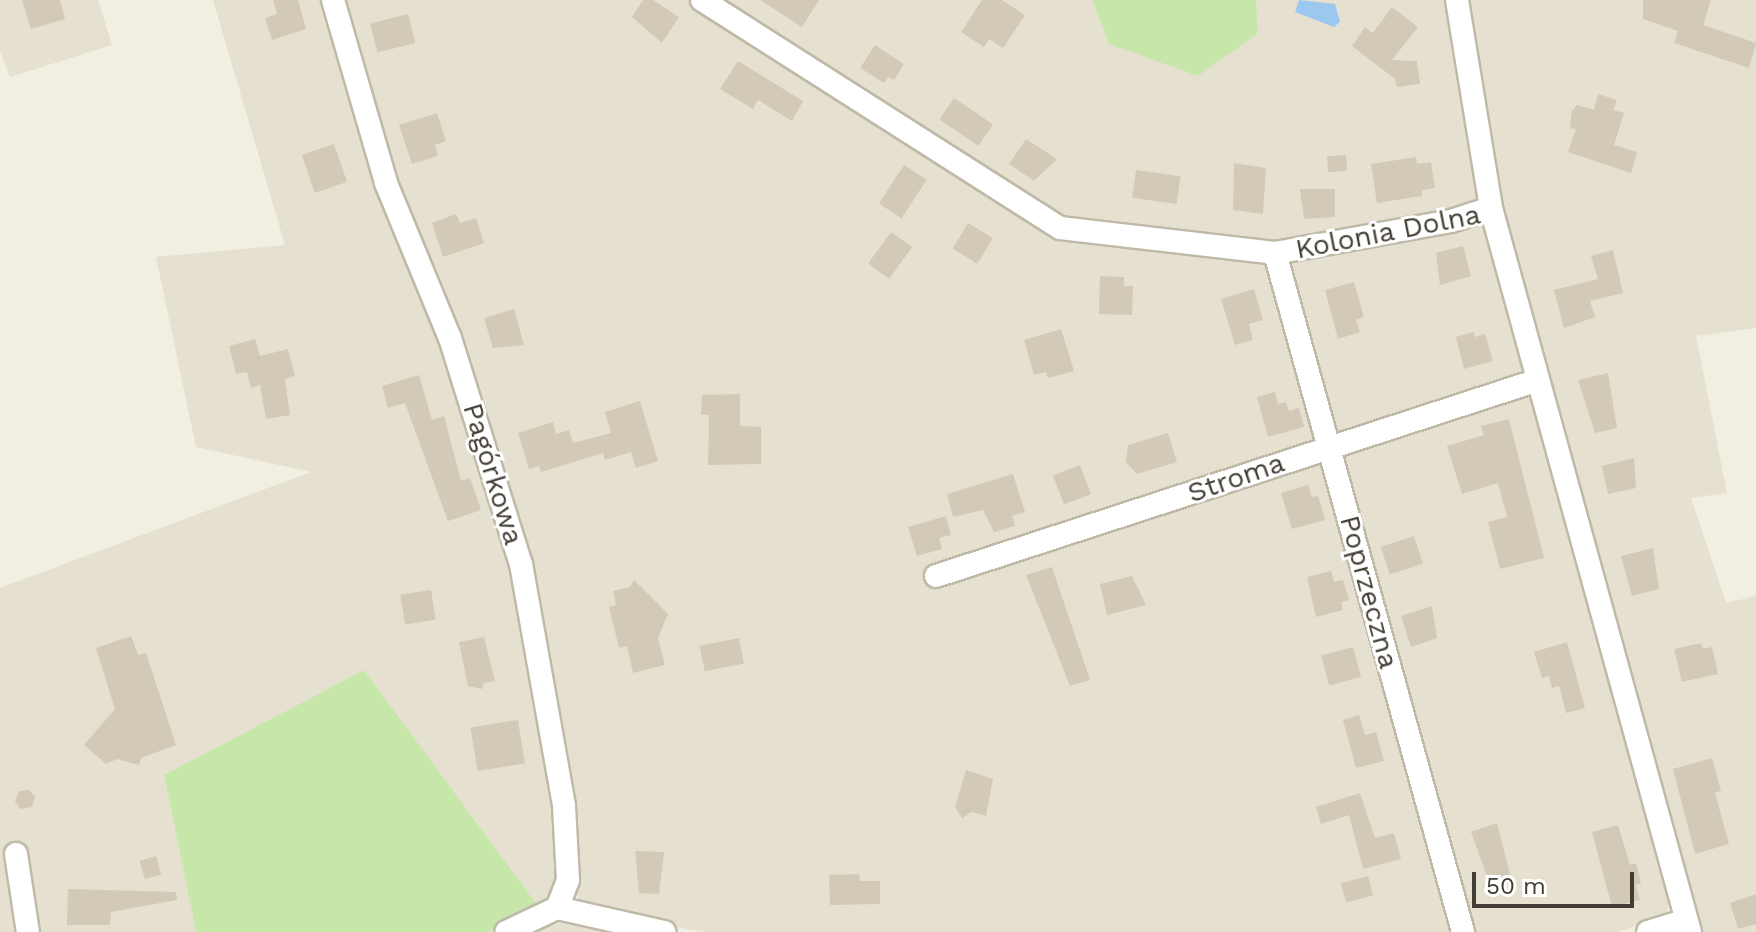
<!DOCTYPE html>
<meta charset="utf-8">
<style>
body{margin:0}
#map{position:relative;width:1756px;height:932px;overflow:hidden;background:#f1eee2;font-family:"Work Sans",sans-serif}
div>[style]{position:absolute}
[style*='--x']{left:calc(var(--x)*1px);top:calc(var(--y)*1px);width:calc(var(--w)*1px);rotate:calc(var(--a)*1deg)}
.residential>*{inset:0;background:#e5e0d0}
.green>*{inset:0;background:#c7e6aa}
.water>*{inset:0;background:#9cc8ef}
.building>*{inset:0;background:#d2cab7;transform-origin:0 0}
.roads{filter:drop-shadow(2px 0 #bfb9a8) drop-shadow(-2px 0 #bfb9a8) drop-shadow(0 2px #bfb9a8) drop-shadow(0 -2px #bfb9a8)}
.minor>*{height:22px;margin:-11px;padding:0 11px;transform-origin:11px;border-radius:11px;background:#fff}
span{translate:-50% -50%;white-space:nowrap;text-align:center;line-height:1.15;-webkit-text-stroke:6px #fff;paint-order:stroke}
.street-label{font-size:28px;color:#423d33}
.scale{position:absolute;left:1472px;top:872px;width:162px;height:36px;box-sizing:border-box;border:4px solid #423d33;border-top:0;padding-left:10px;font-size:24px;line-height:28px;white-space:nowrap;color:#423d33;-webkit-text-stroke:6px #fff;paint-order:stroke}
</style>
<div id="map">
<div class="residential">
<div style="clip-path:polygon(0 0,98px 0,112px 45px,10px 77px,0 51px)"></div>
<div style="clip-path:polygon(213px 0,326px 0,445px 345px,514px 566px,560px 864px,551px 901px,541px 910px,364px 670px,164px 775px,196px 932px,0 932px,0 588px,311px 472px,196px 447px,156px 257px,285px 245px)"></div>
<div style="clip-path:polygon(339px 0,690px 0,1042px 228px,1265px 257px,1320px 438px,1317px 460px,1325px 463px,1458px 932px,704px 932px,580px 910px,528px 565px,390px 180px)"></div>
<div style="clip-path:polygon(714px 0,1092px 0,1109px 44px,1258px 34px,1256px 0,1448px 0,1483px 194px,1460px 212px,1274px 245px,1075px 226px)"></div>
<div style="clip-path:polygon(1464px 0,1756px 0,1756px 328px,1696px 336px,1727px 493px,1691px 498px,1726px 603px,1756px 596px,1756px 932px,1698px 932px,1499px 207px)"></div>
<div style="clip-path:polygon(1477px 221px,1488px 229px,1526px 368px,1521px 374px,1341px 436px,1335px 432px,1291px 263px,1295px 256px)"></div>
<div style="clip-path:polygon(1523px 392px,1533px 397px,1669px 904px,1666px 916px,1617px 932px,1469px 932px,1340px 450px)"></div>
<div style="clip-path:polygon(569px 921px,629px 932px,526px 932px)"></div>
</div>
<div class="green">
<div style="clip-path:polygon(1092px 0,1256px 0,1258px 33px,1198px 76px,1109px 44px)"></div>
<div style="clip-path:polygon(364px 670px,541px 910px,489px 932px,196px 932px,164px 775px)"></div>
</div>
<div class="water">
<div style="clip-path:polygon(1299px 0,1335px 4px,1340px 22px,1334px 27px,1295px 12px)"></div>
</div>
<div class="building">
<div style="clip-path:polygon(22px 0,60px 0,65px 19px,31px 29px)"></div>
<div style="clip-path:polygon(273px 0,298px 0,306px 29px,272px 40px,265px 18px,277px 14px)"></div>
<div style="clip-path:polygon(643px 0,653px 0,679px 17px,662px 43px,632px 17px)"></div>
<div style="clip-path:polygon(760px 0,819px 0,802px 27px)"></div>
<div style="clip-path:polygon(982px 0,1002px 0,1025px 15px,1003px 48px,989px 39px,984px 47px,961px 32px)"></div>
<div style="clip-path:polygon(1643px 0,1711px 0,1703px 25px,1756px 43px,1749px 68px,1674px 43px,1678px 31px,1643px 19px)"></div>
<div style="clip-path:polygon(1392px 7px,1418px 27px,1392px 60px,1417px 61px,1420px 84px,1397px 87px,1395px 79px,1352px 46px,1365px 27px,1373px 33px)"></div>
<div style="left:408px;top:14px;width:30px;height:39px;rotate:76deg"></div>
<div style="clip-path:polygon(875px 45px,904px 64px,894px 80px,888px 77px,884px 83px,860px 68px)"></div>
<div style="clip-path:polygon(738px 61px,803px 101px,792px 121px,758px 100px,753px 109px,720px 89px)"></div>
<div style="clip-path:polygon(1598px 94px,1617px 100px,1613px 110px,1624px 113px,1614px 145px,1637px 152px,1631px 173px,1568px 152px,1576px 129px,1570px 128px,1572px 111px,1577px 105px,1594px 110px)"></div>
<div style="left:954px;top:98px;width:47px;height:26px;rotate:34deg"></div>
<div style="clip-path:polygon(437px 113px,446px 141px,435px 145px,438px 156px,412px 164px,399px 125px)"></div>
<div style="clip-path:polygon(1026px 139px,1057px 159px,1034px 181px,1009px 164px)"></div>
<div style="left:334px;top:144px;width:40px;height:34px;rotate:71deg"></div>
<div style="left:1346px;top:155px;width:16px;height:19px;rotate:86deg"></div>
<div style="clip-path:polygon(1416px 157px,1417px 164px,1431px 162px,1435px 188px,1422px 190px,1422px 196px,1377px 203px,1371px 164px)"></div>
<div style="clip-path:polygon(1234px 163px,1266px 168px,1263px 214px,1233px 210px)"></div>
<div style="left:904px;top:165px;width:27px;height:46px;rotate:33deg"></div>
<div style="left:1136px;top:170px;width:45px;height:28px;rotate:8deg"></div>
<div style="clip-path:polygon(1300px 189px,1335px 189px,1335px 217px,1304px 219px)"></div>
<div style="clip-path:polygon(456px 214px,460px 223px,476px 218px,484px 243px,443px 257px,432px 223px)"></div>
<div style="left:968px;top:223px;width:29px;height:30px;rotate:31deg"></div>
<div style="left:891px;top:232px;width:26px;height:39px;rotate:36deg"></div>
<div style="clip-path:polygon(1463px 246px,1471px 276px,1440px 285px,1436px 253px)"></div>
<div style="clip-path:polygon(1613px 250px,1623px 293px,1590px 301px,1595px 317px,1564px 328px,1554px 290px,1598px 279px,1591px 256px)"></div>
<div style="clip-path:polygon(1100px 276px,1124px 277px,1124px 286px,1133px 286px,1132px 315px,1099px 314px)"></div>
<div style="clip-path:polygon(1354px 282px,1364px 317px,1356px 320px,1360px 332px,1338px 339px,1325px 290px)"></div>
<div style="clip-path:polygon(1254px 289px,1263px 320px,1249px 324px,1253px 340px,1235px 345px,1221px 299px)"></div>
<div style="clip-path:polygon(514px 309px,524px 345px,493px 348px,484px 318px)"></div>
<div style="clip-path:polygon(1061px 329px,1074px 371px,1048px 378px,1046px 372px,1034px 375px,1024px 340px)"></div>
<div style="clip-path:polygon(1474px 332px,1475px 337px,1485px 334px,1493px 361px,1464px 369px,1456px 337px)"></div>
<div style="clip-path:polygon(255px 339px,260px 356px,288px 349px,295px 376px,285px 379px,290px 415px,266px 419px,260px 385px,251px 388px,247px 372px,236px 374px,229px 346px)"></div>
<div style="clip-path:polygon(1608px 373px,1617px 428px,1595px 433px,1578px 380px)"></div>
<div style="clip-path:polygon(419px 375px,432px 420px,444px 416px,461px 481px,470px 478px,481px 510px,448px 521px,405px 403px,388px 408px,382px 386px)"></div>
<div style="clip-path:polygon(1275px 392px,1278px 404px,1286px 402px,1289px 411px,1299px 408px,1304px 427px,1268px 437px,1257px 397px)"></div>
<div style="clip-path:polygon(740px 394px,740px 426px,761px 427px,761px 464px,708px 465px,709px 415px,701px 414px,702px 395px)"></div>
<div style="clip-path:polygon(640px 401px,658px 461px,636px 468px,631px 452px,605px 460px,603px 453px,541px 472px,539px 466px,529px 469px,518px 433px,553px 422px,556px 434px,569px 430px,573px 443px,611px 433px,605px 412px)"></div>
<div style="clip-path:polygon(1509px 419px,1544px 558px,1500px 569px,1488px 522px,1507px 517px,1498px 483px,1462px 494px,1447px 446px,1484px 435px,1481px 426px)"></div>
<div style="clip-path:polygon(1168px 433px,1177px 462px,1137px 474px,1126px 462px,1128px 445px)"></div>
<div style="clip-path:polygon(1634px 458px,1636px 488px,1608px 494px,1602px 466px)"></div>
<div style="left:1080px;top:465px;width:31px;height:29px;rotate:69deg"></div>
<div style="clip-path:polygon(1013px 474px,1025px 512px,1012px 516px,1015px 526px,994px 532px,983px 510px,953px 517px,947px 494px)"></div>
<div style="clip-path:polygon(1308px 485px,1312px 497px,1318px 496px,1325px 520px,1292px 529px,1281px 493px)"></div>
<div style="clip-path:polygon(946px 516px,951px 535px,939px 538px,942px 549px,917px 556px,908px 527px)"></div>
<div style="left:1414px;top:536px;width:29px;height:35px;rotate:72deg"></div>
<div style="clip-path:polygon(1653px 548px,1659px 589px,1632px 596px,1621px 556px)"></div>
<div style="clip-path:polygon(1052px 567px,1090px 680px,1070px 686px,1026px 575px)"></div>
<div style="clip-path:polygon(1331px 571px,1334px 582px,1343px 580px,1349px 600px,1341px 602px,1343px 610px,1316px 617px,1307px 577px)"></div>
<div style="clip-path:polygon(1132px 576px,1146px 605px,1107px 615px,1100px 584px)"></div>
<div style="clip-path:polygon(634px 580px,668px 614px,658px 638px,665px 665px,633px 673px,627px 646px,619px 648px,609px 607px,616px 605px,613px 591px,630px 587px)"></div>
<div style="left:431px;top:590px;width:30px;height:31px;rotate:81deg"></div>
<div style="clip-path:polygon(1432px 606px,1437px 638px,1411px 647px,1401px 616px)"></div>
<div style="clip-path:polygon(131px 636px,138px 655px,146px 653px,176px 745px,141px 758px,139px 765px,117px 759px,106px 764px,84px 745px,115px 709px,96px 648px)"></div>
<div style="clip-path:polygon(484px 637px,495px 681px,484px 683px,482px 689px,468px 686px,459px 642px)"></div>
<div style="left:739px;top:638px;width:26px;height:40px;rotate:79deg"></div>
<div style="clip-path:polygon(1567px 642px,1585px 708px,1566px 713px,1559px 686px,1552px 688px,1549px 676px,1542px 678px,1534px 652px)"></div>
<div style="clip-path:polygon(1701px 643px,1703px 649px,1712px 647px,1718px 674px,1682px 682px,1674px 649px)"></div>
<div style="left:1353px;top:647px;width:31px;height:33px;rotate:75deg"></div>
<div style="clip-path:polygon(1359px 715px,1365px 735px,1376px 732px,1384px 761px,1356px 768px,1343px 720px)"></div>
<div style="left:518px;top:720px;width:44px;height:48px;rotate:81deg"></div>
<div style="clip-path:polygon(1712px 758px,1721px 791px,1715px 793px,1729px 844px,1695px 854px,1673px 769px)"></div>
<div style="clip-path:polygon(966px 770px,993px 779px,986px 816px,972px 812px,962px 818px,955px 807px)"></div>
<div style="clip-path:polygon(29px 790px,35px 797px,32px 807px,20px 809px,15px 801px,19px 791px)"></div>
<div style="clip-path:polygon(1360px 793px,1375px 838px,1394px 833px,1401px 859px,1363px 869px,1349px 815px,1321px 824px,1316px 807px)"></div>
<div style="clip-path:polygon(1497px 823px,1511px 878px,1490px 885px,1471px 832px)"></div>
<div style="clip-path:polygon(1618px 825px,1630px 865px,1636px 863px,1641px 884px,1636px 885px,1640px 900px,1612px 907px,1592px 832px)"></div>
<div style="clip-path:polygon(635px 851px,664px 852px,659px 894px,639px 893px)"></div>
<div style="left:156px;top:856px;width:19px;height:17px;rotate:74deg"></div>
<div style="clip-path:polygon(859px 874px,860px 881px,880px 881px,880px 904px,830px 905px,829px 875px)"></div>
<div style="left:1368px;top:876px;width:20px;height:28px;rotate:75deg"></div>
<div style="clip-path:polygon(68px 889px,176px 892px,177px 900px,111px 912px,110px 925px,67px 925px)"></div>
<div style="clip-path:polygon(1756px 894px,1756px 924px,1738px 929px,1730px 903px)"></div>
</div>
<div class="roads">
<div class="minor">
<div style="--x:333;--y:0;--w:191;--a:73.8"></div>
<div style="--x:386;--y:183;--w:168;--a:67.6"></div>
<div style="--x:450;--y:338;--w:237;--a:72.6"></div>
<div style="--x:521;--y:564;--w:246;--a:79.9"></div>
<div style="--x:564;--y:806;--w:74;--a:86.9"></div>
<div style="--x:568;--y:880;--w:30;--a:111"></div>
<div style="--x:557;--y:908;--w:56;--a:154.8"></div>
<div style="--x:702;--y:0;--w:424;--a:32.5"></div>
<div style="--x:1060;--y:228;--w:216;--a:6.6"></div>
<div style="--x:1275;--y:253;--w:179;--a:-10.3"></div>
<div style="--x:1451;--y:221;--w:42;--a:-18"></div>
<div style="--x:1491;--y:208;--w:751;--a:74.63"></div>
<div style="--x:1457;--y:0;--w:211;--a:80.7"></div>
<div style="--x:1275;--y:253;--w:705;--a:74.52"></div>
<div style="--x:936;--y:576;--w:630;--a:-18.03"></div>
<div style="--x:16;--y:854;--w:79;--a:81.3"></div>
<div style="--x:557;--y:908;--w:110;--a:12.6"></div>
<div style="--x:1648;--y:932;--w:39;--a:-17"></div>
</div>
</div>
<div class="street-label">
<span style="left:1388px;top:232px;rotate:-11deg">Kolonia Dolna</span>
<span style="left:493px;top:474px;rotate:73deg">Pagórkowa</span>
<span style="left:1236px;top:478px;rotate:-19deg">Stroma</span>
<span style="left:1369px;top:592px;rotate:75deg">Poprzeczna</span>
</div>
<div class="scale">50 m</div>
</div>
